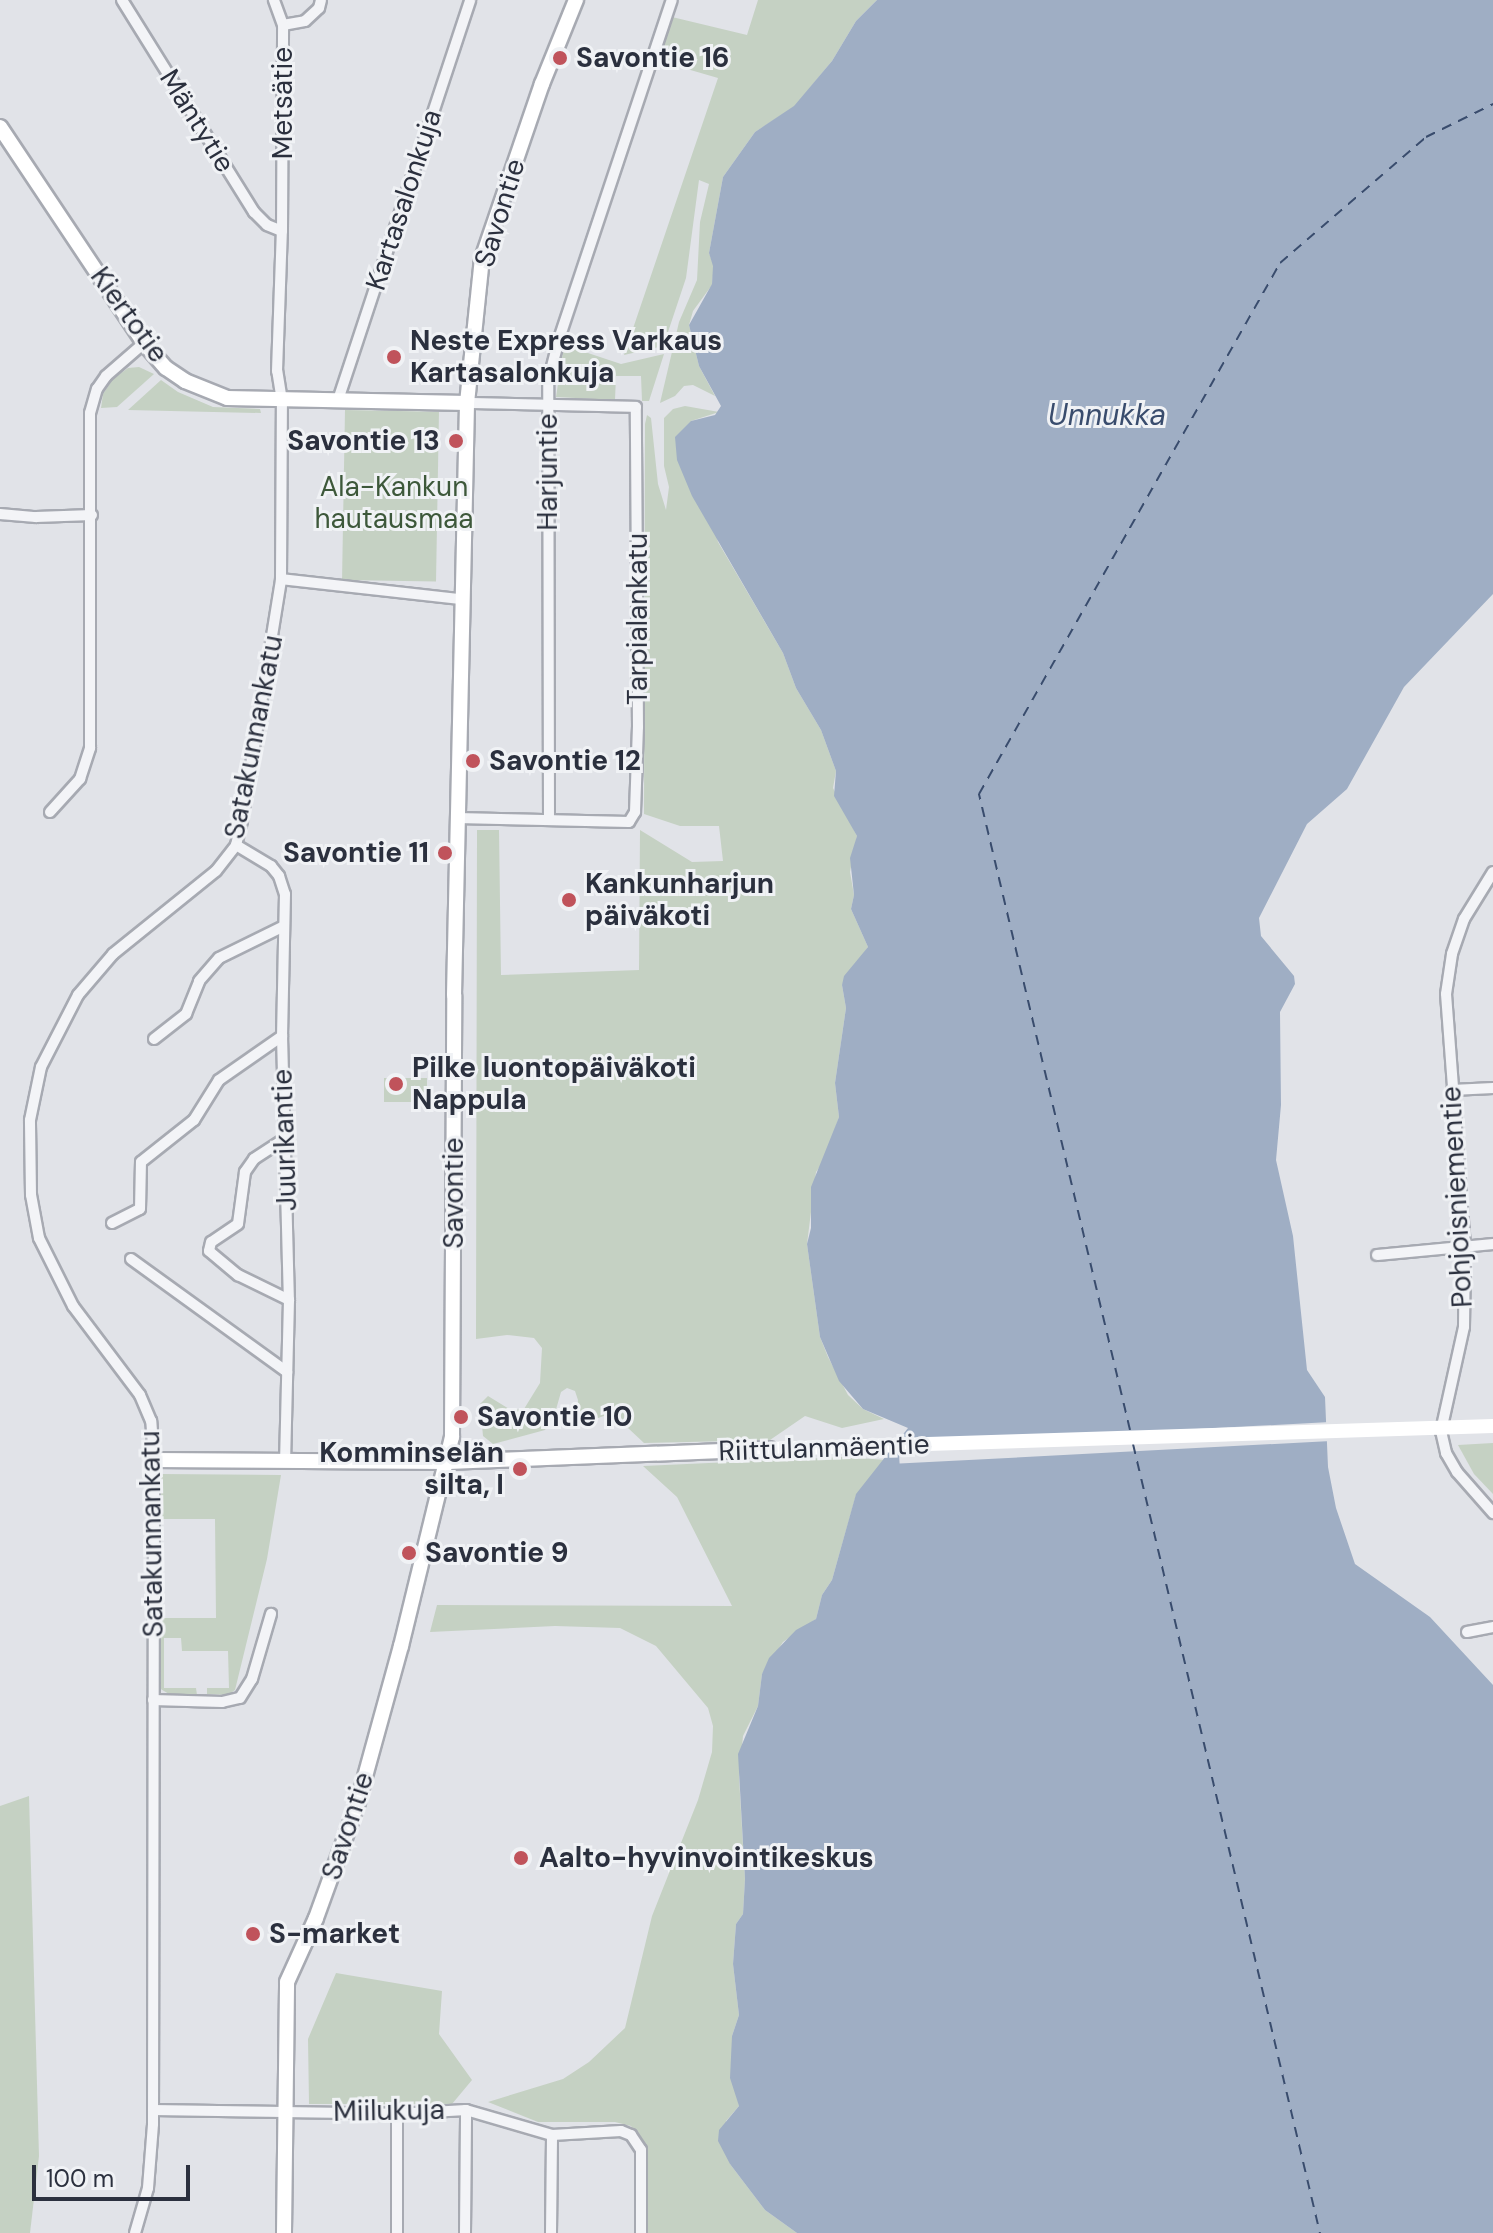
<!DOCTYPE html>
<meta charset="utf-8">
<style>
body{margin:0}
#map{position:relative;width:1493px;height:2233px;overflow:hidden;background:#e1e3e8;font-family:"DM Sans",sans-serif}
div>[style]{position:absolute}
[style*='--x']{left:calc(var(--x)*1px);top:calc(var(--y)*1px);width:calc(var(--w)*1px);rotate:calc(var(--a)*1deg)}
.green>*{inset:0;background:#c5d1c3;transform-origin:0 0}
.water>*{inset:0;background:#9faec4}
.pier>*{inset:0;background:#e1e3e8;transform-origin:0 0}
.ferry>*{height:2px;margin-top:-1px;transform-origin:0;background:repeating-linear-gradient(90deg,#394c6d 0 10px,transparent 0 18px)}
.roads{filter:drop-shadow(2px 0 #a7aab2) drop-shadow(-2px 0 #a7aab2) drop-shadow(0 2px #a7aab2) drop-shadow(0 -2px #a7aab2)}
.street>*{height:10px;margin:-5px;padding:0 5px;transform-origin:5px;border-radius:5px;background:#f3f4f7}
.secondary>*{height:14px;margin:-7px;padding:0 7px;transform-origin:7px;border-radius:7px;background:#fff}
.secondary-bridge>*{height:14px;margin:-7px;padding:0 7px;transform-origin:7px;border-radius:7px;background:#fff}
.dots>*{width:22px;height:22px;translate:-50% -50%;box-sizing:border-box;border:4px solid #f0f2f5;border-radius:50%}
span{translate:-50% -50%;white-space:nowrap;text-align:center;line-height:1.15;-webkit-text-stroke:6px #f0f2f5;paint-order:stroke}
.poi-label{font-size:28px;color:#2b303e;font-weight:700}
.left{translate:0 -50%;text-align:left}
.right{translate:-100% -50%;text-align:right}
.street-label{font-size:28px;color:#2b303e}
.park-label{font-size:28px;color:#3d583a}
.water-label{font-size:30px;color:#394c6d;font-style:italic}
.scale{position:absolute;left:32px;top:2165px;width:158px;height:36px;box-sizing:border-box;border:4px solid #2b303e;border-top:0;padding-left:10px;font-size:24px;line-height:28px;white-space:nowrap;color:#2b303e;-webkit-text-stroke:6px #f0f2f5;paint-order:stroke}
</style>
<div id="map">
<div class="green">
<div style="clip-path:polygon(758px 0,877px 0,856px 21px,832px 61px,794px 107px,755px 132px,723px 177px,709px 253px,714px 266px,712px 285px,693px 311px,689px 325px,699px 366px,715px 396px,693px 385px,684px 386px,675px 396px,660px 403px,679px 322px,697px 280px,700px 222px,709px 184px,699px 180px,686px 278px,665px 341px,659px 347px,624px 355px,718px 78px,656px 60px,672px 17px,747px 35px)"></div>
<div style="clip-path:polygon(564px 345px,621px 364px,664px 354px,649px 401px,642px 401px,641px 376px,616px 376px,615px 400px,556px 397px)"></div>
<div style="clip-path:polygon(139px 367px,154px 374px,117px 407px,101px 408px,103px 394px,113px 379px,128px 368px)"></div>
<div style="clip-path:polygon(161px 380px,178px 392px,213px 407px,260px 409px,261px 413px,128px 410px)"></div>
<div style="clip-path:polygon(685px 406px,719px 412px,691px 421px,718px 542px,783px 653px,796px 688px,821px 730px,836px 771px,833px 788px,857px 836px,850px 872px,854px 895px,851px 909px,868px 947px,842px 985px,846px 1008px,835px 1083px,839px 1117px,824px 1161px,816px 1172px,807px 1244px,820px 1337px,828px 1357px,848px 1395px,863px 1409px,884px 1419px,842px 1428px,805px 1416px,770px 1440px,644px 1443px,612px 1413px,576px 1426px,578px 1400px,575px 1391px,567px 1388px,561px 1392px,555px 1413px,545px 1430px,493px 1444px,483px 1436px,480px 1404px,488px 1396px,511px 1410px,524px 1409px,540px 1383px,542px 1348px,534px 1338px,507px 1335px,476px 1339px,477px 830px,499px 830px,501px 975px,639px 970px,640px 830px,692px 862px,723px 861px,719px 826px,680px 826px,644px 814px,645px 424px,647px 415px,651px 418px,658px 484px,666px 510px,669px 487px,664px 466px,664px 418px,673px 409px)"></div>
<div style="left:345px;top:410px;width:94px;height:170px;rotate:1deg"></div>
<div style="left:384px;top:1078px;width:43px;height:24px"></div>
<div style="clip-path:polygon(1493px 1443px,1493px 1494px,1474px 1474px,1458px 1445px)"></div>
<div style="clip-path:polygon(845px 1457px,886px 1460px,856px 1495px,832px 1580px,822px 1595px,816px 1619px,783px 1642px,762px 1674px,758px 1706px,743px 1736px,739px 1777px,745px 1879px,743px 1914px,736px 1924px,733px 1964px,739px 2015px,732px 2036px,739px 2106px,726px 2121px,730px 2164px,765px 2210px,797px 2233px,647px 2233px,648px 2151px,631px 2126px,615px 2122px,538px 2122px,488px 2102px,563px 2079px,589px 2062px,625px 2028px,652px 1916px,698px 1800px,712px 1752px,713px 1726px,708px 1708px,656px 1646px,620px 1628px,555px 1626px,430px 1632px,437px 1605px,732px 1606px,677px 1497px,643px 1466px)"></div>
<div style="clip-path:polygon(160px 1474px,281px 1475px,267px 1559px,235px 1690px,228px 1695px,207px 1694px,207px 1688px,229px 1688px,228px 1651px,182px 1651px,181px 1638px,164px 1638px,164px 1688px,196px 1688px,197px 1695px,169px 1694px,159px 1688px,159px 1618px,216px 1618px,215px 1519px,159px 1519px)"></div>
<div style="clip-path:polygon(29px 1796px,39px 2156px,30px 2233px,0 2233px,0 1806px)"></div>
<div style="clip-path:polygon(336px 1973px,442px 1991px,439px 2034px,472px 2080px,452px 2104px,309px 2104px,308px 2039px)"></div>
</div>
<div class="water">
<div style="clip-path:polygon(877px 0,1493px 0,1493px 594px,1404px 687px,1347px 789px,1307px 824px,1259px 918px,1261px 936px,1294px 976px,1295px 984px,1280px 1012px,1281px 1105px,1276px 1160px,1293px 1236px,1307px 1370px,1325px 1397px,1328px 1467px,1336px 1508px,1355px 1564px,1430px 1617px,1493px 1685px,1493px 2233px,797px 2233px,765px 2210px,730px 2164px,718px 2141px,719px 2130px,739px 2106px,730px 2078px,732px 2036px,739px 2015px,733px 1964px,736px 1924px,743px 1914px,745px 1879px,738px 1754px,758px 1706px,762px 1674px,769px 1658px,796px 1630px,816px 1619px,822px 1595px,832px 1580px,856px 1494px,908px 1428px,863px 1409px,839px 1381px,820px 1337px,807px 1244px,811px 1228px,811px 1187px,839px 1117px,835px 1083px,846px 1008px,842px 985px,844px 976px,868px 947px,851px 909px,854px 895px,850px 858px,857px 836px,834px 796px,836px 771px,821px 730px,796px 688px,783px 653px,692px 496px,677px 460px,675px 437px,691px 421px,715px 415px,721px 406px,699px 366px,689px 325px,712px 284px,713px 266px,709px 253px,723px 177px,755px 132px,794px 106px,832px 61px,856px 21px)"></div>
</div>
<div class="pier">
<div style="left:1330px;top:1422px;width:19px;height:432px;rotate:87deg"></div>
</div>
<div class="ferry">
<div style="--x:1130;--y:1430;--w:654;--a:-103.36"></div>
<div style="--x:979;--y:794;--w:610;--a:-60.45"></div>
<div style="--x:1280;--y:263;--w:193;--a:-40.8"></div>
<div style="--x:1426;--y:137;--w:75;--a:-26.2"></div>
<div style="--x:1133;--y:1444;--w:811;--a:76.67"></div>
</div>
<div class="roads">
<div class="street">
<div style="--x:122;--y:0;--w:250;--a:58.1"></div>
<div style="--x:254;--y:212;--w:18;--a:45"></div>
<div style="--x:267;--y:225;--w:16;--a:22"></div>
<div style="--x:283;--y:25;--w:22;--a:-10"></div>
<div style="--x:305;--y:21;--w:19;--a:-43"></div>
<div style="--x:319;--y:8;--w:8;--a:-76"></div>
<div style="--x:338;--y:400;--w:421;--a:-71.7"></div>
<div style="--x:0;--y:514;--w:36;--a:5"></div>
<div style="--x:36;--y:517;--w:56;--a:-2"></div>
<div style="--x:281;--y:579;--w:180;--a:6.4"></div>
<div style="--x:50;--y:812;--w:45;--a:-47.7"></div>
<div style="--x:80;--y:779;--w:33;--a:-72"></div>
<div style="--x:90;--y:748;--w:335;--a:-90"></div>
<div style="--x:90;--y:413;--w:25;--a:-74"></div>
<div style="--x:97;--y:389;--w:16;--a:-55"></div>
<div style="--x:106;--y:376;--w:50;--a:-41"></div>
<div style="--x:457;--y:818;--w:172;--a:1.3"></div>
<div style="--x:629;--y:822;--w:12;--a:-59"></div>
<div style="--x:635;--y:812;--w:85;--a:-88"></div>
<div style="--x:638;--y:727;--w:320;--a:-90.4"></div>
<div style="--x:636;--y:407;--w:169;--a:-178.6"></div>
<div style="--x:549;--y:819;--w:437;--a:-90.1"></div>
<div style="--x:548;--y:382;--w:44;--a:-75.7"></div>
<div style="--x:559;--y:339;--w:357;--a:-71.6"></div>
<div style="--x:236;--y:845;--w:41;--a:31"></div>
<div style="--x:271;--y:866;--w:13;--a:51"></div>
<div style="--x:279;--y:876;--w:19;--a:72"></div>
<div style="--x:285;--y:894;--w:142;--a:91.2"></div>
<div style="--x:282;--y:1036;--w:264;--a:88.5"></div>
<div style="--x:289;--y:1300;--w:160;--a:91.4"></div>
<div style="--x:1493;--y:872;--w:55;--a:121.7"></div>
<div style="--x:1464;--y:919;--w:37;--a:109"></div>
<div style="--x:1452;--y:954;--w:40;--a:98.5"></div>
<div style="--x:1446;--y:994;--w:252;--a:85.7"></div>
<div style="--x:1465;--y:1245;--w:82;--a:90.7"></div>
<div style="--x:1464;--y:1327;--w:107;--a:102.5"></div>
<div style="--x:1441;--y:1431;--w:23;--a:77"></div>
<div style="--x:1446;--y:1453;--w:22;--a:60"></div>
<div style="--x:1457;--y:1472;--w:55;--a:48.7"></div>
<div style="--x:154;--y:1039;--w:41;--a:-38"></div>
<div style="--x:186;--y:1014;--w:35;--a:-68"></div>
<div style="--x:199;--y:981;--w:30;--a:-49"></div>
<div style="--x:219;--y:958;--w:72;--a:-26.2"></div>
<div style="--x:1452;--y:1090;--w:41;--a:-2.8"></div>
<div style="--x:286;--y:1138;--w:38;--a:147"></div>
<div style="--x:254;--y:1159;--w:16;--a:125"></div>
<div style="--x:245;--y:1172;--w:52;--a:97.7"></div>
<div style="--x:238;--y:1224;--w:32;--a:146"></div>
<div style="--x:211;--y:1242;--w:9;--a:103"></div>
<div style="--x:209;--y:1251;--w:38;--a:40"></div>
<div style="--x:238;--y:1275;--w:57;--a:26.1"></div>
<div style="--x:112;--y:1223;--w:31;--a:-27"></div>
<div style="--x:140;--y:1209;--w:47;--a:-88.8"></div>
<div style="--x:141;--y:1162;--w:68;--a:-38.4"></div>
<div style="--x:194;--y:1120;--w:47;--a:-58"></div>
<div style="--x:219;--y:1080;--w:77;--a:-34.9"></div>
<div style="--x:1377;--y:1255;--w:117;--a:-5.4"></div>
<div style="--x:131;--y:1259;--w:193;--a:35.9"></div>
<div style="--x:1467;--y:1632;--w:26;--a:-11"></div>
<div style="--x:153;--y:1700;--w:69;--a:1.7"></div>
<div style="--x:222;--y:1702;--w:18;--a:-13"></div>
<div style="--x:240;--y:1698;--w:22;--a:-58"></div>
<div style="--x:252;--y:1679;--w:68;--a:-73.7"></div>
<div style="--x:153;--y:2110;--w:244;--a:0.9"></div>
<div style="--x:397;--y:2114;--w:69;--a:-3.3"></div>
<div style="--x:466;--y:2110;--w:90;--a:16.2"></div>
<div style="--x:552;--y:2135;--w:69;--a:-3.3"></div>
<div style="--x:621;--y:2131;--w:11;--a:22"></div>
<div style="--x:631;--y:2135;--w:18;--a:56"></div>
<div style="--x:641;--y:2150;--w:83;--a:90"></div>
<div style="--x:135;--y:2233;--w:47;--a:-73.9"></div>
<div style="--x:148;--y:2188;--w:64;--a:-85.5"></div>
<div style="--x:153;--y:2124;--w:664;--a:-89.91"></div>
<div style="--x:154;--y:1460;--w:39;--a:-94"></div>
<div style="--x:151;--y:1421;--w:28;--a:-113"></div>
<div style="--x:140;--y:1395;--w:111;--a:-127"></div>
<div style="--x:73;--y:1306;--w:76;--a:-116.6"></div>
<div style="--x:39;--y:1238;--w:44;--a:-100.5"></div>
<div style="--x:31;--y:1195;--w:75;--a:-90.8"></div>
<div style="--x:30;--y:1120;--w:54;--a:-78.3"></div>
<div style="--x:41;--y:1067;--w:81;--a:-62.8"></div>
<div style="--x:78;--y:995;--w:54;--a:-49.5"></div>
<div style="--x:113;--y:954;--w:132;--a:-38.9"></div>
<div style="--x:216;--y:871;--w:33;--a:-52"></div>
<div style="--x:236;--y:845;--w:25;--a:-76"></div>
<div style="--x:242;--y:821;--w:245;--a:-80.8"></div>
<div style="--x:281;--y:579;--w:178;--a:-89.7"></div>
<div style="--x:282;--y:401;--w:30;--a:-99"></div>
<div style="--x:277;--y:371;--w:140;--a:-88"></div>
<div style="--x:282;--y:231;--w:206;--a:-89.7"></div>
<div style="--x:283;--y:25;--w:27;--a:-110"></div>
<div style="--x:397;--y:2233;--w:119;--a:-90"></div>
<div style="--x:465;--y:2233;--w:123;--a:-89.5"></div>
<div style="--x:551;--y:2233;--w:98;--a:-89.4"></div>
</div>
<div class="secondary">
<div style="--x:0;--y:127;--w:260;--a:56.3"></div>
<div style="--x:144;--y:343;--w:33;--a:49"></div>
<div style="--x:166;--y:368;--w:23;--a:34"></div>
<div style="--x:185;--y:381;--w:45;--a:22"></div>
<div style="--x:227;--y:398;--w:240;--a:1.2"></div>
<div style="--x:154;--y:1460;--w:294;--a:0.4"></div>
<div style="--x:448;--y:1462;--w:322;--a:-2.3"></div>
<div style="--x:284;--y:2233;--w:251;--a:-89.3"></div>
<div style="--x:287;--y:1982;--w:70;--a:-65.6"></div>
<div style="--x:316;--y:1918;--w:123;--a:-70.1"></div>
<div style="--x:358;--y:1802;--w:162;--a:-74.6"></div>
<div style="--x:401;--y:1646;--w:215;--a:-76.3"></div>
<div style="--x:452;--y:1437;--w:442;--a:-89.7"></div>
<div style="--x:454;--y:995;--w:592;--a:-88.74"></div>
<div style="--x:467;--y:403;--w:145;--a:-84.1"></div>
<div style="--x:482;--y:259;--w:185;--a:-71.1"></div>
<div style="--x:542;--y:84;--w:91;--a:-68"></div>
</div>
</div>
<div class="secondary-bridge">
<div style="--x:770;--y:1449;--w:723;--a:-1.82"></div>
</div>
<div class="dots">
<div style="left:560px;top:58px;background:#c0535b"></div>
<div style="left:394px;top:357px;background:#c0535b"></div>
<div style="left:456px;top:441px;background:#c0535b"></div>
<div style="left:473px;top:761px;background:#c0535b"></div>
<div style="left:445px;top:853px;background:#c0535b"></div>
<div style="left:569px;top:900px;background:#c0535b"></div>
<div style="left:396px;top:1084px;background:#c0535b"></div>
<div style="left:461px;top:1417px;background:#c0535b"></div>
<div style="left:520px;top:1469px;background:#c0535b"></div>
<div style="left:409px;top:1553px;background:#c0535b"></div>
<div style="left:521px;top:1858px;background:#c0535b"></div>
<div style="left:253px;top:1934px;background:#c0535b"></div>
</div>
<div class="poi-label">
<span class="left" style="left:576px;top:58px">Savontie 16</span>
<span class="left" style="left:410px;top:357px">Neste Express Varkaus<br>Kartasalonkuja</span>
<span class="right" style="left:440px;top:441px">Savontie 13</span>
<span class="left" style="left:489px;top:761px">Savontie 12</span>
<span class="right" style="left:429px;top:853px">Savontie 11</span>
<span class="left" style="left:585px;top:900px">Kankunharjun<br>päiväkoti</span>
<span class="left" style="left:412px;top:1084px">Pilke luontopäiväkoti<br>Nappula</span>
<span class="left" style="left:477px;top:1417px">Savontie 10</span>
<span class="right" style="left:504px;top:1469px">Komminselän<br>silta, I</span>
<span class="left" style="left:425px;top:1553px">Savontie 9</span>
<span class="left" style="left:539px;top:1858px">Aalto-hyvinvointikeskus</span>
<span class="left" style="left:269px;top:1934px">S-market</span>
</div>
<div class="street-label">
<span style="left:283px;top:103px;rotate:-90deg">Metsätie</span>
<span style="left:197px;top:121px;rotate:58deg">Mäntytie</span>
<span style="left:404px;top:200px;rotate:-72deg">Kartasalonkuja</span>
<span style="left:500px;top:213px;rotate:-73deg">Savontie</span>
<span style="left:129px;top:315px;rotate:54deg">Kiertotie</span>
<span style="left:548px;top:472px;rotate:-90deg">Harjuntie</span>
<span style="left:638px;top:619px;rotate:-90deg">Tarpialankatu</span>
<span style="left:254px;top:737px;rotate:-79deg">Satakunnankatu</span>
<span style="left:285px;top:1140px;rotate:-92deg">Juurikantie</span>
<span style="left:454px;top:1193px;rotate:-90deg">Savontie</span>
<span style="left:1457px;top:1197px;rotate:-93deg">Pohjoisniementie</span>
<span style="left:824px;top:1448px;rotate:-2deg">Riittulanmäentie</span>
<span style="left:152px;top:1534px;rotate:-91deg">Satakunnankatu</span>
<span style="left:348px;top:1826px;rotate:-72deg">Savontie</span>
<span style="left:389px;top:2111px;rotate:-1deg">Miilukuja</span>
</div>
<div class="park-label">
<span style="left:394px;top:503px">Ala-Kankun<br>hautausmaa</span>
</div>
<div class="water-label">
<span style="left:1107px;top:415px">Unnukka</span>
</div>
<div class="scale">100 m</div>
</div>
